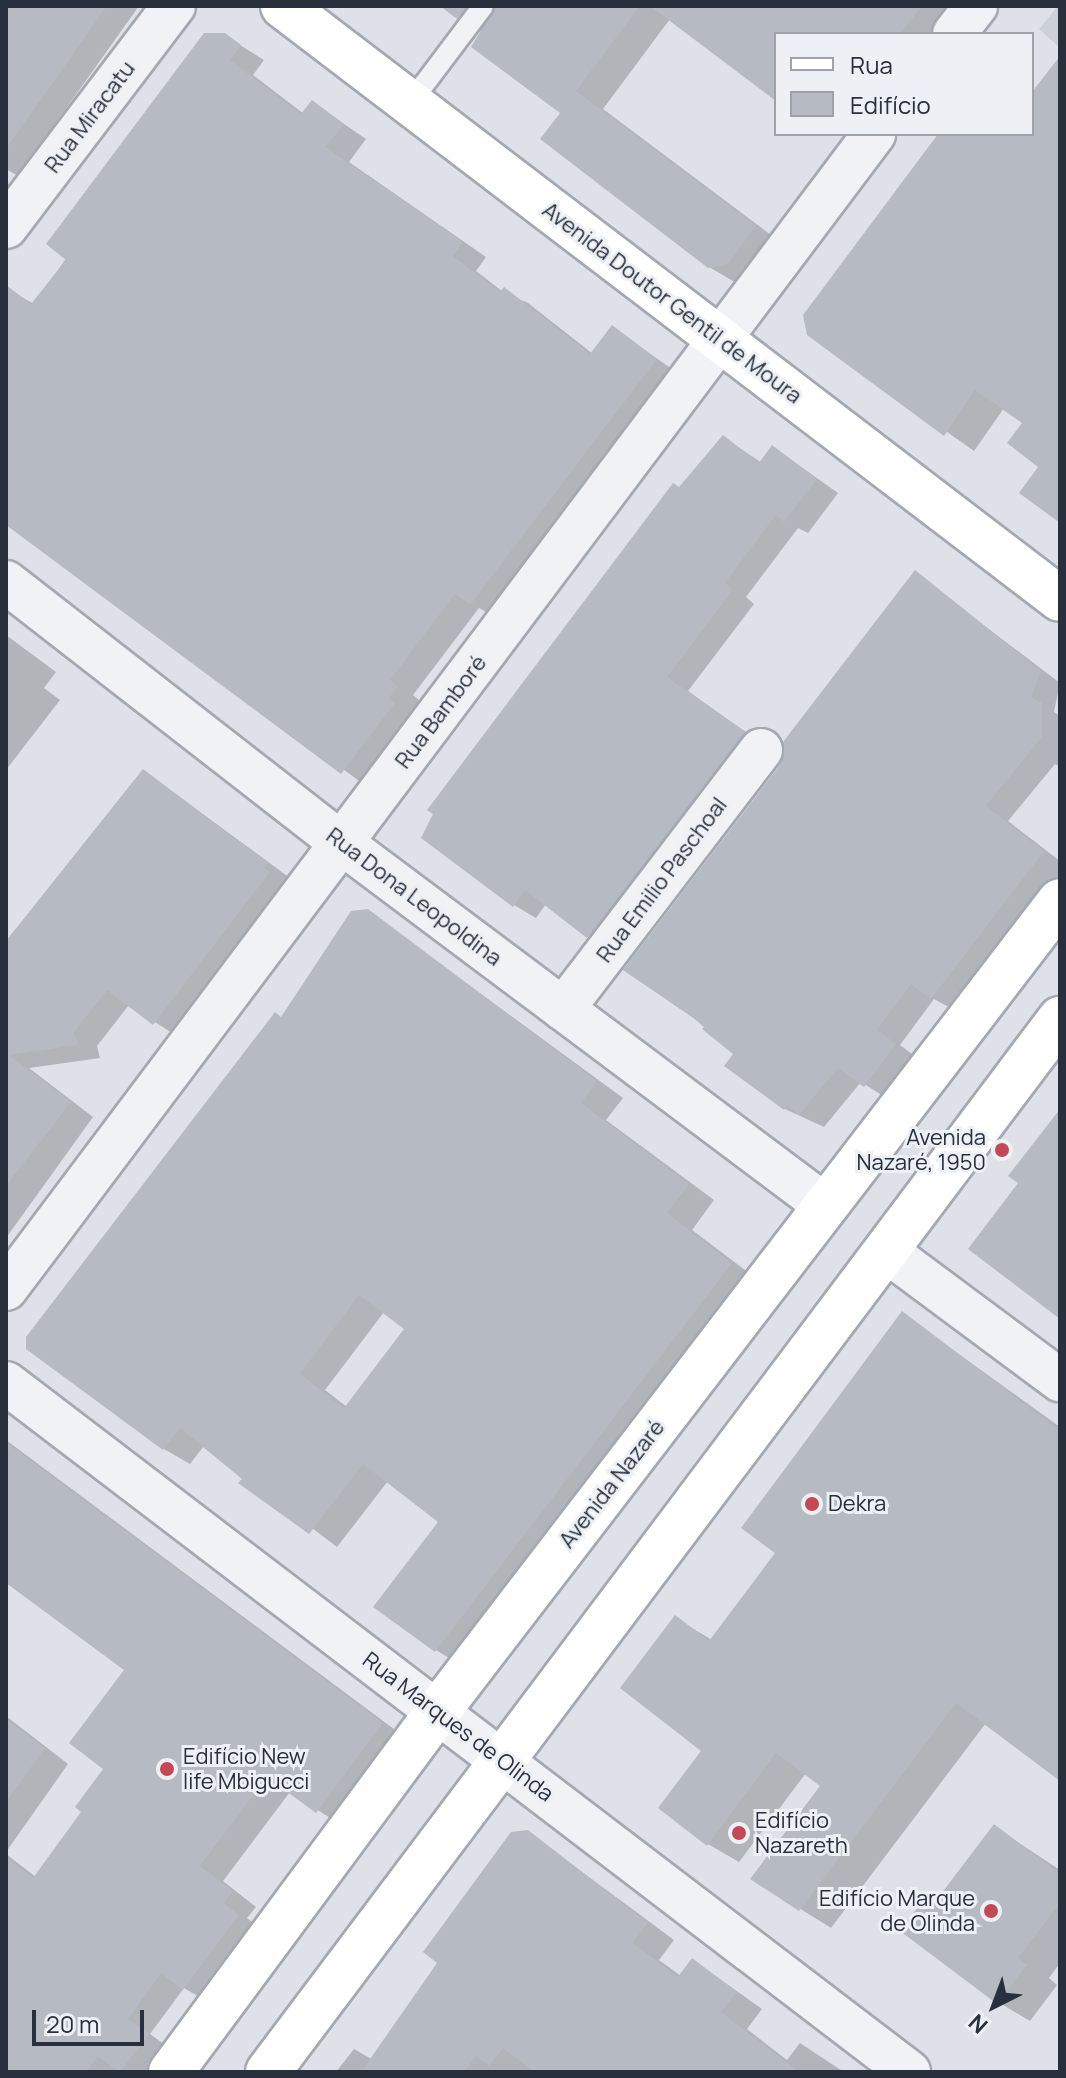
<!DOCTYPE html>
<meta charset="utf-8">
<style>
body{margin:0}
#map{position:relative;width:1066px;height:2078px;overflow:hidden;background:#dee1e7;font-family:Manrope,sans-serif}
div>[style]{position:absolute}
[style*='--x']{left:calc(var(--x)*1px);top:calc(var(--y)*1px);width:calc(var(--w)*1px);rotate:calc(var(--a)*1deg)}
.built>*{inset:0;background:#ccd0d8}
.shadow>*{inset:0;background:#0003}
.building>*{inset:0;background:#b5bac3}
.roads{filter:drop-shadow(2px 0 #a4a8b1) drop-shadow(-2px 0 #a4a8b1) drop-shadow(0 2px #a4a8b1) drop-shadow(0 -2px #a4a8b1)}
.lane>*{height:20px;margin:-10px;padding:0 10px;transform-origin:10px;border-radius:10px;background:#f0f2f5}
.street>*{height:42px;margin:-21px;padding:0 21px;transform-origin:21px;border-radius:21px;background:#f0f2f5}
.secondary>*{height:44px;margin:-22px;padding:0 22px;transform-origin:22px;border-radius:22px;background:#fff}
.dots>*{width:22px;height:22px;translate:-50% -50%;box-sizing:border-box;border:4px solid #edf0f4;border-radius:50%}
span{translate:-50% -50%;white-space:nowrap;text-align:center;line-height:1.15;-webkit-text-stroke:6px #edf0f4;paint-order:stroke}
.street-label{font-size:22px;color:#282f3d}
.poi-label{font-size:22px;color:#282f3d}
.right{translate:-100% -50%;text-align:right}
.left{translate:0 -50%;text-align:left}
.frame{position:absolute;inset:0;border:8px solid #282f3d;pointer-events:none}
.legend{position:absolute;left:774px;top:32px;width:260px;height:104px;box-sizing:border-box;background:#edf0f4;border:2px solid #9ea3ab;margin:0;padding:10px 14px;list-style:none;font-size:24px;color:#282f3d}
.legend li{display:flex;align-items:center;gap:16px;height:40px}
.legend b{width:40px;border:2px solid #9ea3ab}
.north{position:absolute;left:954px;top:1966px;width:80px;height:80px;-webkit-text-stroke:6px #edf0f4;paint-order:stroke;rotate:222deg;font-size:22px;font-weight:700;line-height:32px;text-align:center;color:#282f3d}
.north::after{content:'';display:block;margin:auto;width:28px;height:36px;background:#282f3d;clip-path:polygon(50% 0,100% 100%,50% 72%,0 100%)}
.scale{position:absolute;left:32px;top:2010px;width:112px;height:36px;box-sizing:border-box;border:4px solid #282f3d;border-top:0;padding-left:10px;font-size:24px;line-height:28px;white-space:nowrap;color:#282f3d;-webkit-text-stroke:6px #edf0f4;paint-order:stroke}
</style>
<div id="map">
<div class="built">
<div style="clip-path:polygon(1058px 6px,1060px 6px,1060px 48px,1039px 29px)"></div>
</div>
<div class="shadow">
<div style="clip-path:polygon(6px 6px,139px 6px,18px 176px,6px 169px)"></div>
<div style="clip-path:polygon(443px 6px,943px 6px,955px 15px,940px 34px,776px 34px,776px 98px,670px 19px,603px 109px,783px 244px,738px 284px,709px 267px,482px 31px)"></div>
<div style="clip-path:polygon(224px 35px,264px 60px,253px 75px,304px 114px,312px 102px,366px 139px,349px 162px,486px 257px,476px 271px,503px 292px,528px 303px,593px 354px,612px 327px,679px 374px,495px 617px,479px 608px,413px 695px,420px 701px,411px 713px,418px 718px,366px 786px,6px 521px,6px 301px,13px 292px,34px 304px)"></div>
<div style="clip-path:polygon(1060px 64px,1060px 521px,1025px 423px,1004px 408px,974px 451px,809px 334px,940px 134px,1032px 134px,1032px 95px)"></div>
<div style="clip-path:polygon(723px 437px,762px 463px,773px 447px,838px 493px,808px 533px,798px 528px,746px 597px,754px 604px,688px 691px,766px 747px,610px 949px,546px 904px,536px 918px,514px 905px,423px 837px)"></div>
<div style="clip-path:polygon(915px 573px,1060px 683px,1054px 712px,1060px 716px,1060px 767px,1055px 764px,1008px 821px,1060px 861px,1060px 875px,956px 1011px,934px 999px,900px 1045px,919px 1059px,888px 1099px,861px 1082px,824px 1127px,785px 1109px,727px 1065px,736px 1054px,657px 987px,782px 765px)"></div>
<div style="clip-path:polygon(6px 635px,56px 672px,44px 688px,60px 700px,6px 770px)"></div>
<div style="clip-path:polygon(144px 771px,290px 878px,178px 1037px,129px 1005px,97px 1046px,100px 1058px,29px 1068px,93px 1117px,6px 1238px,6px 944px)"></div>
<div style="clip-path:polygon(evenodd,368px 911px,623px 1098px,606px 1120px,714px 1200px,692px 1230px,757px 1279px,462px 1666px,436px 1650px,441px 1521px,388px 1481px,337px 1547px,204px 1446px,190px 1464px,164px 1449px,282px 1019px,368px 911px,384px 1312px,407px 1328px,347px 1407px,325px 1390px,384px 1312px)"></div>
<div style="clip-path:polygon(903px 1314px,1060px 1427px,1060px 1779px,986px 1723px,831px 1928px,753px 1879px,823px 1785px,806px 1773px,739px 1862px,708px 1844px,704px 1751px,675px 1618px,712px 1640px,778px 1553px)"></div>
<div style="clip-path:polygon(6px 1440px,406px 1738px,341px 1825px,290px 1792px,223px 1881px,256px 1907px,247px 1918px,262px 1930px,208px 2002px,184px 1988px,150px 2034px,172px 2050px,155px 2072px,6px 2072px,6px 1854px,36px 1877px,84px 1811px,106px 1769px,127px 1670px,6px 1580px)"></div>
<div style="clip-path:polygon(6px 1716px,68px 1764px,6px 1852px)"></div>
<div style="clip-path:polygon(995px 1827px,1060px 1870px,1060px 1963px,1049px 1978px,1057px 1985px,1030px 2021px,998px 2002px,939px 1900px)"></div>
<div style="clip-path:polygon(528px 1832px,674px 1940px,659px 1960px,681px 1976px,693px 1960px,762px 2009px,747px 2029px,787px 2060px,800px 2043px,844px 2072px,336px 2072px,354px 2049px,373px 2060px)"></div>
</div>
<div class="building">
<div style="clip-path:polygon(6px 6px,107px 6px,6px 149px)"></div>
<div style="clip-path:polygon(440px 6px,467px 6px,457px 19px)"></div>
<div style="clip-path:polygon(496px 6px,640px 6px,576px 91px,756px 226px,728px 264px,708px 268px,540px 139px,560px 113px,471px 47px)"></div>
<div style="clip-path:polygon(650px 6px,922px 6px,900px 34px,776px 34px,776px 101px)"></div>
<div style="clip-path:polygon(204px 33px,225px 33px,241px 45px,230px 60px,301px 114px,312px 100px,344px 124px,326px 147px,463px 242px,453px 256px,500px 292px,504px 287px,590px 354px,612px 325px,657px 359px,470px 605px,455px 594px,390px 680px,398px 686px,389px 698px,395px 703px,341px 774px,6px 525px,6px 285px,31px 304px,66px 260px,46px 244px)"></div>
<div style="clip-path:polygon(1060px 56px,1060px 523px,1019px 493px,1038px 467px,1007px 443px,1022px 423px,975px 390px,944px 436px,807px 335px,803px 315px,938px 134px,1032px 134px,1032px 92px)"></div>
<div style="clip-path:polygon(723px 435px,759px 463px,772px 445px,817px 479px,784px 522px,776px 515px,725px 583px,733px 590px,667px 677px,746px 732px,587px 938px,525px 890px,513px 907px,421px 838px,433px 814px,427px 810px,673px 483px,679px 487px)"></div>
<div style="clip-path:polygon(915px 570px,1041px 671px,1031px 697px,1042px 703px,1042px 737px,986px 806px,1044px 851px,931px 999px,911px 984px,877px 1030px,896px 1044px,864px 1087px,838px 1068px,799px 1115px,787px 1106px,784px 1110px,724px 1066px,733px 1054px,702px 1029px,705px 1026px,623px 970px,780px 765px,783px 742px)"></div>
<div style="clip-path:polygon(143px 769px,268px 863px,265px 868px,270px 872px,153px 1025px,107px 990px,74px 1032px,78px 1045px,9px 1055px,71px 1102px,6px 1186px,6px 941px)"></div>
<div style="clip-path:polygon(evenodd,368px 909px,597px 1081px,581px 1103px,689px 1184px,667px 1213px,732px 1263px,435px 1652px,373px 1607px,438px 1522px,363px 1464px,309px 1534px,238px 1483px,242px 1479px,180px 1428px,163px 1450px,26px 1349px,26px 1337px,275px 1012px,281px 1017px,351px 911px,368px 909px,359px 1295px,404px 1329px,344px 1408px,300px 1374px,359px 1295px)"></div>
<div style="clip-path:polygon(1060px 1109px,1060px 1319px,968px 1249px,1018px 1183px,1008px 1176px)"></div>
<div style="clip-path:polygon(902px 1311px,1060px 1431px,1060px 1781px,956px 1703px,799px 1911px,750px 1879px,820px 1786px,776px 1753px,707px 1846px,658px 1808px,701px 1751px,620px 1688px,675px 1615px,709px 1641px,775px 1553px,741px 1528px)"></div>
<div style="clip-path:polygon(6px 1442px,383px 1723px,316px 1813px,267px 1777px,200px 1866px,233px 1891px,224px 1903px,239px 1915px,183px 1990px,161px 1973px,128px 2019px,149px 2034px,120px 2072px,98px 2057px,86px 2072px,6px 2072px,6px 1857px,33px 1878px,81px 1812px,75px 1807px,103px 1769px,69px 1743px,124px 1670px,6px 1583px)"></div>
<div style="clip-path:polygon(6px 1719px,45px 1748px,6px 1802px)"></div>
<div style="clip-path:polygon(994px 1824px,1060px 1874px,1060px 1903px,1018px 1958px,1027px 1965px,997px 2004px,900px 1931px,929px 1892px,938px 1898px)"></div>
<div style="clip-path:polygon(528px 1830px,648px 1923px,633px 1943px,678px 1977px,692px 1958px,737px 1992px,721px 2012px,799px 2072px,534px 2072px,503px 2048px,489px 2066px,476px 2056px,464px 2072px,361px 2072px,437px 1963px,423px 1952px,511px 1832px)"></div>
</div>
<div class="roads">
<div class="lane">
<div style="--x:410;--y:103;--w:121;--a:-53"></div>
</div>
<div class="street">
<div style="--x:954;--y:34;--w:36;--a:-52"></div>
<div style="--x:6;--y:227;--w:278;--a:-52.8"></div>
<div style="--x:6;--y:582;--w:427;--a:37.9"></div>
<div style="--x:343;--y:844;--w:604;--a:36.85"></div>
<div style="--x:563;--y:1009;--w:326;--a:-52.6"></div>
<div style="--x:886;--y:1251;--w:217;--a:36.6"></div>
<div style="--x:6;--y:1289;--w:1445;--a:-53.07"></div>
<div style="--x:6;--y:1383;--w:1136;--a:37.34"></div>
</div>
<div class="secondary">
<div style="--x:283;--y:6;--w:977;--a:37.35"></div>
<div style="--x:171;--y:2072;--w:449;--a:-53.5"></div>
<div style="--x:438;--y:1711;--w:1021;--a:-52.48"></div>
<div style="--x:268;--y:2072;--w:1318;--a:-53.05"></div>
</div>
</div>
<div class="dots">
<div style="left:1002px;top:1150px;background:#c64856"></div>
<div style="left:812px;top:1504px;background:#c64856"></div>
<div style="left:167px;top:1769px;background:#c64856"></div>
<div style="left:739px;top:1833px;background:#c64856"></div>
<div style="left:991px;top:1911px;background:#c64856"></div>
</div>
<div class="street-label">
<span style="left:90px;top:117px;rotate:-53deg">Rua Miracatu</span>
<span style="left:672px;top:303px;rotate:37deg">Avenida Doutor Gentil de Moura</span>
<span style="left:441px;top:712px;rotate:-53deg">Rua Bamboré</span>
<span style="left:662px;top:880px;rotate:-53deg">Rua Emilio Paschoal</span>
<span style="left:414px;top:897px;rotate:37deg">Rua Dona Leopoldina</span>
<span style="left:612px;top:1484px;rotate:-52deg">Avenida Nazaré</span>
<span style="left:458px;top:1727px;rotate:37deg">Rua Marques de Olinda</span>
</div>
<div class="poi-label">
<span class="right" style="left:986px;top:1150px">Avenida<br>Nazaré, 1950</span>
<span class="left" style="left:828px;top:1504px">Dekra</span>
<span class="left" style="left:183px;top:1769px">Edifício New<br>life Mbigucci</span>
<span class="left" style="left:755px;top:1833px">Edifício<br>Nazareth</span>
<span class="right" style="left:975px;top:1911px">Edifício Marque<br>de Olinda</span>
</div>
<div class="frame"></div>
<ul class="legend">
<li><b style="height:10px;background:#fff"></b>Rua</li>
<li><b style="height:22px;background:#b5bac3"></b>Edifício</li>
</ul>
<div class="north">N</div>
<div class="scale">20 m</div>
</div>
